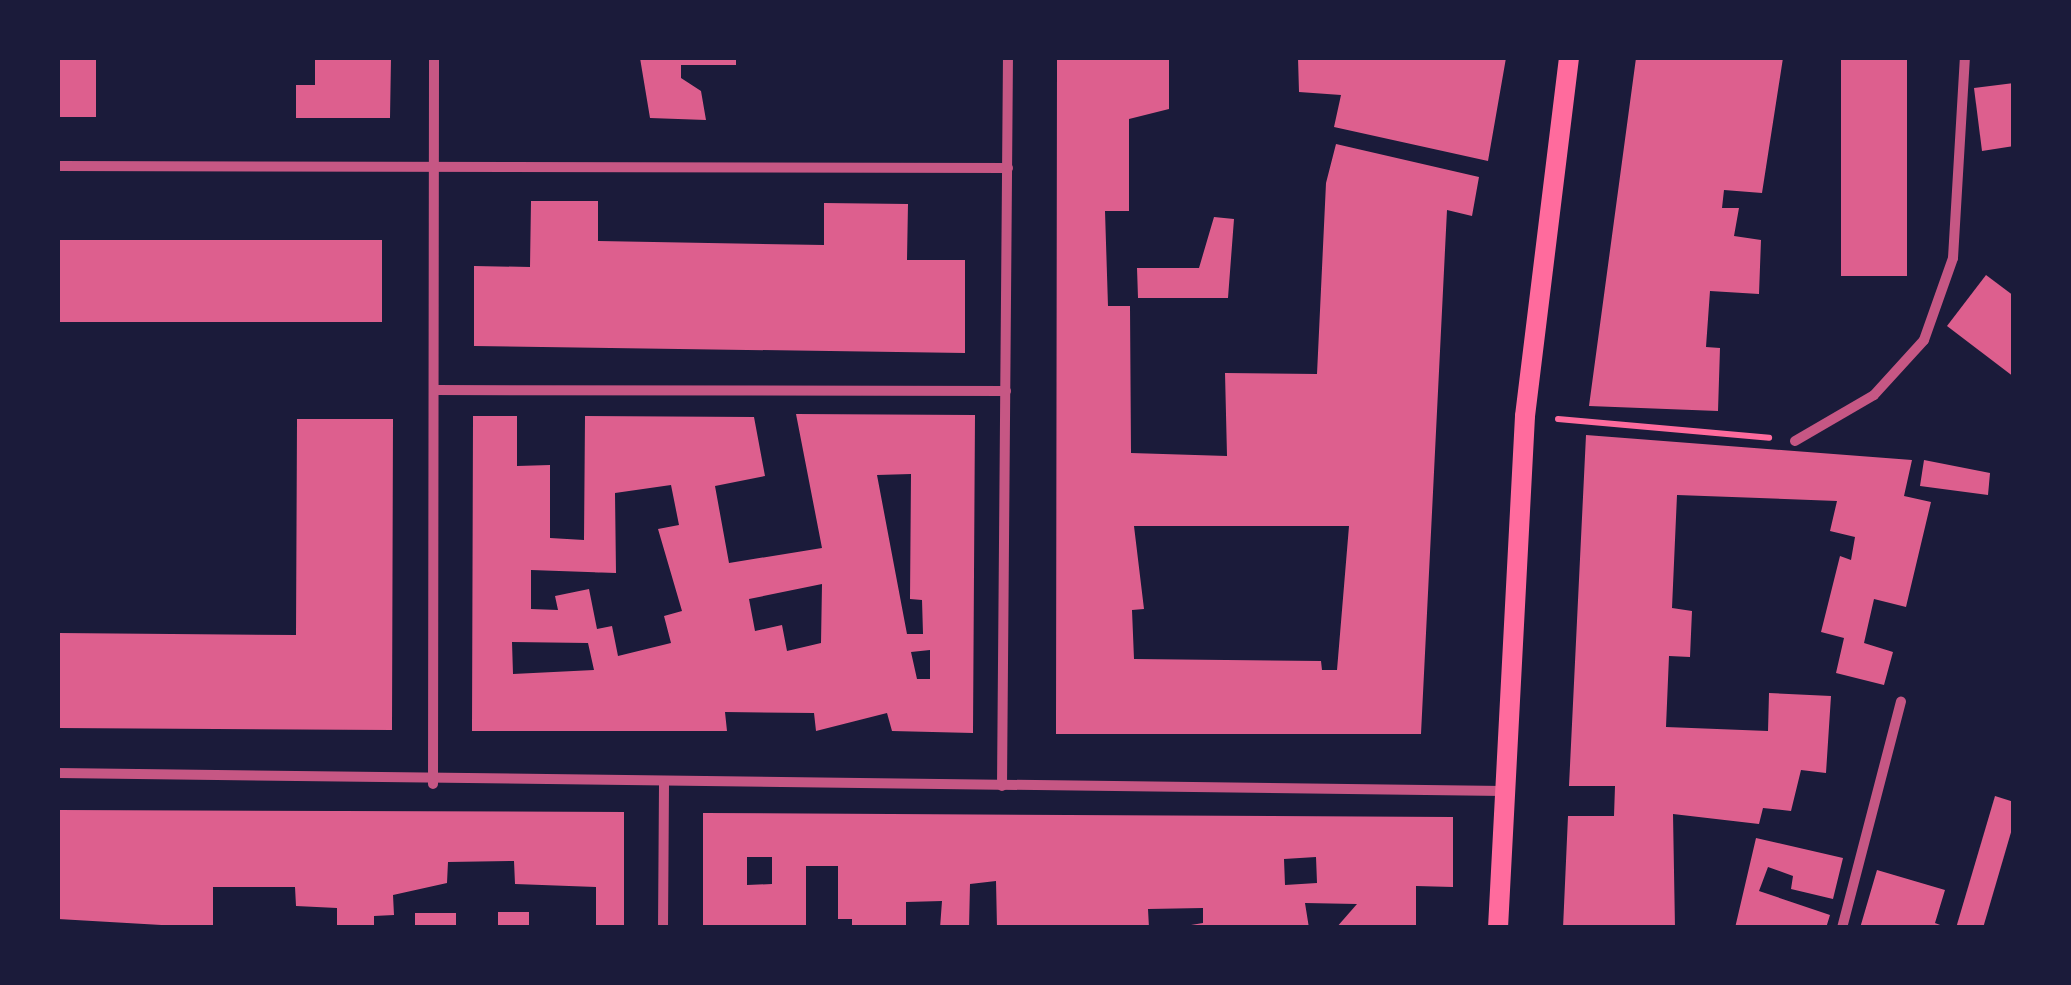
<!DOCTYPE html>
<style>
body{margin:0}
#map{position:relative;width:2071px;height:985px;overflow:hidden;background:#1b1b3a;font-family:"Asap Condensed",sans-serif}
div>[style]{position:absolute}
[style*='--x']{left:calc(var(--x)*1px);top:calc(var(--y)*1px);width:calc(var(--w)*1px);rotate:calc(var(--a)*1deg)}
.building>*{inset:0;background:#dd5f8e;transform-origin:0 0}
.path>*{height:6px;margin:-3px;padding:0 3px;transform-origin:3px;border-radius:3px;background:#ff6b9d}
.minor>*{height:10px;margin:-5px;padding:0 5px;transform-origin:5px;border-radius:5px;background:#c65784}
.secondary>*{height:20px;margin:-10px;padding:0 10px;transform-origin:10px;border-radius:10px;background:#ff6b9d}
span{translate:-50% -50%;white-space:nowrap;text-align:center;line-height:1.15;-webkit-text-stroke:10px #1b1b3a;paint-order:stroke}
.frame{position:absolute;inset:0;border:60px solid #1b1b3a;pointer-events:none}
</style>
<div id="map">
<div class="building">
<div style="left:58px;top:58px;width:38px;height:59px"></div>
<div style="clip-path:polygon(315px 58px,391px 58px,390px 118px,296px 118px,296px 85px,315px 85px)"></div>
<div style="clip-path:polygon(640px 58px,736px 58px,736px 65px,681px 65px,681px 78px,701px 91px,706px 120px,650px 118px)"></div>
<div style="clip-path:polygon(evenodd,1057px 58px,1169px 58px,1169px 109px,1129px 119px,1129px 211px,1105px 211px,1108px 306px,1130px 306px,1131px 453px,1227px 456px,1225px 373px,1317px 374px,1326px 183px,1336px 144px,1479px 177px,1472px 216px,1447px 210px,1421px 734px,1056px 734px,1057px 58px,1134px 526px,1349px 526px,1337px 670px,1322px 670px,1321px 661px,1134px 659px,1132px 610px,1144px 609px,1134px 526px)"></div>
<div style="clip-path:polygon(1298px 58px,1506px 58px,1488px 161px,1334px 127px,1341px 95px,1299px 92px)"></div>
<div style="clip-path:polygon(1636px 58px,1783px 58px,1762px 193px,1724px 190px,1722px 208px,1739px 208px,1734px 236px,1761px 240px,1759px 294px,1710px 291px,1706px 347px,1720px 348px,1718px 411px,1589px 406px)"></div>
<div style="left:1841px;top:58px;width:66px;height:218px"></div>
<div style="clip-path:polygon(2014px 83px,2014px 146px,1982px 151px,1974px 88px)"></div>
<div style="clip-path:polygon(531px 201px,598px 201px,598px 241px,824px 245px,824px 203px,908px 204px,907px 260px,965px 260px,965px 353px,474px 346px,474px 266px,530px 267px)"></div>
<div style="clip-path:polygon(1214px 217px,1234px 219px,1228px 298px,1138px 298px,1137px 268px,1199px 268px)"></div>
<div style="left:58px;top:240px;width:324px;height:82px"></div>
<div style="clip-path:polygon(1986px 275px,2014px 296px,2014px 377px,1947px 326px)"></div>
<div style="clip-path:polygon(evenodd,796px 414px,975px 415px,973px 733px,892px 731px,887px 713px,816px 731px,814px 713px,725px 712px,727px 731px,472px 731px,473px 416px,517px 416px,517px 466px,550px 465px,550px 538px,584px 540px,585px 416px,754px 417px,765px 476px,715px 486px,729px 563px,822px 548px,796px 414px,911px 474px,910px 599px,922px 600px,923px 634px,907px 634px,877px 475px,911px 474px,796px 414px,671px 485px,679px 525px,658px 529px,682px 611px,664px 616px,671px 643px,618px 656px,612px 626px,597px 629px,589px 589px,555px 596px,558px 610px,531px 609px,531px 570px,616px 573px,615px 493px,671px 485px,796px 414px,822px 584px,821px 643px,787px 651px,782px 625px,755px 631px,749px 599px,822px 584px,796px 414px,512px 642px,588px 643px,594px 670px,513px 674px,512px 642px,796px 414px,930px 650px,930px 679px,917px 679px,911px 652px,930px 650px)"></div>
<div style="clip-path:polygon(297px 419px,393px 419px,392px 730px,58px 728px,58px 633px,296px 635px)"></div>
<div style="clip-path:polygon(1586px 435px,1912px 460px,1904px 496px,1931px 502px,1906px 607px,1874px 599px,1864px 643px,1893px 652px,1884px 685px,1836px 673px,1844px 638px,1821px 632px,1840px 556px,1851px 560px,1855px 537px,1830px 531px,1837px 501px,1677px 495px,1672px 608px,1692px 611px,1690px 657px,1669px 656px,1666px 727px,1768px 731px,1769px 693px,1831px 696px,1826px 773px,1801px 770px,1791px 811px,1763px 808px,1759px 824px,1673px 814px,1675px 928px,1563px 928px,1568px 816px,1614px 816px,1615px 786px,1569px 786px)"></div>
<div style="clip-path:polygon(1924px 460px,1990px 473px,1988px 495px,1920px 486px)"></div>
<div style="clip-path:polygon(1995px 796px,2014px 802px,2014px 822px,1983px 928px,1956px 928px)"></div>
<div style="clip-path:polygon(58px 810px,624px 812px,624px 928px,596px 928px,596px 887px,515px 884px,514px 861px,448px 862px,447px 883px,393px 895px,394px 915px,374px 916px,374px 928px,337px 928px,337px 908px,296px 906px,295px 887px,213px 887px,213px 928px,58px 919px)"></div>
<div style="clip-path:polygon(evenodd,703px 813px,1453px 817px,1453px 887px,1416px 886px,1416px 928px,1336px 928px,1357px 904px,1305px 903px,1309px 928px,1173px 928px,1203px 923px,1203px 908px,1148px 909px,1149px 928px,997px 928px,996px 881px,970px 884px,969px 928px,940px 928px,942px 901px,906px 902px,906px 928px,852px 928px,852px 919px,838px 919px,838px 866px,806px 866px,806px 928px,703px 928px,703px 813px,747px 857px,772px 857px,772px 884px,747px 885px,747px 857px,703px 813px,1316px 857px,1317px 883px,1285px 885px,1284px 859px,1316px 857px)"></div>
<div style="clip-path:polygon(1756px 838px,1843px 858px,1833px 899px,1791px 889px,1793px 876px,1768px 867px,1759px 891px,1830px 915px,1826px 928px,1735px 928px)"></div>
<div style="clip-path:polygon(1877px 870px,1945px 890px,1935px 923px,1948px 928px,1860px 928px)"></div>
<div style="left:529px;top:912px;width:16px;height:31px;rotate:90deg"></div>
<div style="left:415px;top:913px;width:41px;height:15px"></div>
</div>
<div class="path">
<div style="--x:1558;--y:419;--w:212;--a:5.1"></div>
</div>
<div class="minor">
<div style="--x:58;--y:166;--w:950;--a:0.12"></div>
<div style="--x:434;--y:390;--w:572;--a:0.1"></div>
<div style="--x:1795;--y:441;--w:91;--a:-30.2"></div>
<div style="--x:1874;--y:395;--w:74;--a:-47.7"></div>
<div style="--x:1924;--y:340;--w:87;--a:-70.5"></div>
<div style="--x:1953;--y:258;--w:200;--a:-86.6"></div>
<div style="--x:58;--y:773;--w:1446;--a:0.71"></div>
<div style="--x:433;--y:784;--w:726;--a:-89.92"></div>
<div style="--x:1002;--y:786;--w:728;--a:-89.53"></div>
<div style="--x:663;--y:928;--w:143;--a:-89.6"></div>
<div style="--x:1842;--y:928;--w:234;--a:-75.4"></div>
</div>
<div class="secondary">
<div style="--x:1498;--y:928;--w:513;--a:-86.98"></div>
<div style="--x:1525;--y:416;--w:361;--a:-83"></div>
</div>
<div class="frame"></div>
</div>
